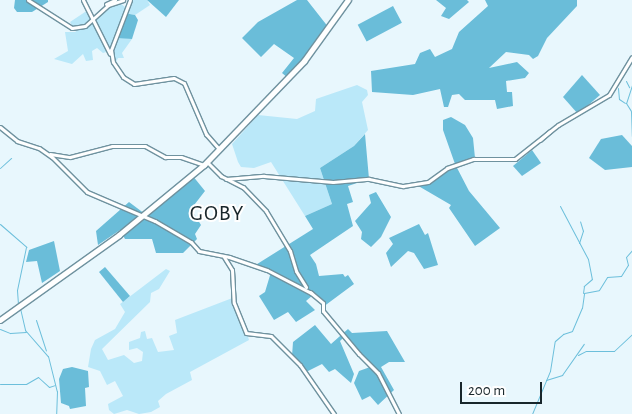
<!DOCTYPE html>
<style>
body{margin:0}
#map{position:relative;width:632px;height:414px;overflow:hidden;background:#e8f7fd;font-family:"Alegreya Sans",sans-serif}
div>[style]{position:absolute}
[style*='--x']{left:calc(var(--x)*1px);top:calc(var(--y)*1px);width:calc(var(--w)*1px);rotate:calc(var(--a)*1deg)}
.green>*{inset:0;background:#bae8f9}
.forest>*{inset:0;background:#6abdd9;transform-origin:0 0}
.stream>*{height:1px;margin:-0.5px;padding:0 0.5px;transform-origin:0.5px;border-radius:0.5px;background:#6cbfdb}
.roads{filter:drop-shadow(1px 0 #6f929f) drop-shadow(-1px 0 #6f929f) drop-shadow(0 1px #6f929f) drop-shadow(0 -1px #6f929f)}
.minor>*{height:3px;margin:-1.5px;padding:0 1.5px;transform-origin:1.5px;border-radius:1.5px;background:#fff}
.secondary>*{height:4.5px;margin:-2.25px;padding:0 2.25px;transform-origin:2.25px;border-radius:2.25px;background:#fff}
span{translate:-50% -50%;white-space:nowrap;text-align:center;line-height:1.15;-webkit-text-stroke:4px #fff;paint-order:stroke}
.quarter-label{font-size:22px;color:#18262b;letter-spacing:1px}
.scale{position:absolute;left:460px;top:382px;width:82px;height:22px;box-sizing:border-box;border:2px solid #18262b;border-top:0;padding-left:6px;font-size:15px;line-height:18px;white-space:nowrap;color:#18262b;-webkit-text-stroke:4px #fff;paint-order:stroke}
</style>
<div id="map">
<div class="green">
<div style="clip-path:polygon(130px 0,147px 0,150px 5px,135px 15px,125px 13px,117px 37px,132px 39px,122px 53px,124px 58px,118px 58px,115px 64px,110px 60px,109px 51px,103px 53px,97px 48px,92px 51px,93px 60px,86px 61px,83px 54px,72px 64px,54px 59px,68px 51px,65px 32px,76px 32px,70px 22px,88px 10px,93px 18px,118px 1px,126px 8px)"></div>
<div style="clip-path:polygon(357px 85px,367px 90px,368px 95px,362px 102px,368px 130px,354px 146px,320px 168px,332px 204px,305px 216px,271px 162px,254px 168px,241px 167px,238px 162px,232px 144px,258px 115px,297px 119px,315px 111px,316px 99px)"></div>
<div style="clip-path:polygon(166px 269px,170px 271px,159px 289px,151px 293px,150px 302px,102px 349px,108px 360px,124px 355px,134px 363px,142px 361px,143px 352px,137px 348px,129px 350px,129px 342px,140px 338px,141px 332px,145px 331px,147px 339px,152px 338px,158px 352px,174px 350px,169px 336px,177px 333px,175px 320px,235px 297px,249px 340px,190px 372px,192px 380px,166px 394px,158px 401px,160px 407px,151px 412px,139px 414px,127px 410px,114px 414px,109px 410px,108px 404px,123px 396px,115px 381px,107px 385px,100px 371px,88px 367px,91px 349px,95px 340px,115px 329px,125px 312px,120px 304px)"></div>
</div>
<div class="forest">
<div style="clip-path:polygon(15px 0,48px 0,48px 2px,32px 12px,17px 12px,14px 8px)"></div>
<div style="clip-path:polygon(147px 0,179px 0,166px 17px)"></div>
<div style="clip-path:polygon(297px 0,307px 0,329px 28px,288px 78px,282px 73px,294px 58px,274px 44px,261px 57px,242px 38px,258px 22px)"></div>
<div style="clip-path:polygon(436px 0,467px 0,469px 2px,449px 19px,441px 16px,446px 8px)"></div>
<div style="clip-path:polygon(485px 0,577px 0,577px 6px,547px 38px,538px 56px,533px 59px,529px 55px,506px 52px,489px 68px,517px 62px,529px 73px,525px 78px,506px 81px,507px 92px,512px 92px,513px 106px,497px 109px,495px 100px,465px 100px,459px 94px,452px 95px,448px 107px,444px 107px,440px 89px,413px 95px,372px 92px,371px 71px,415px 64px,420px 53px,430px 49px,435px 57px,452px 49px,459px 32px,488px 6px)"></div>
<div style="left:393px;top:6px;width:19px;height:40px;rotate:62deg"></div>
<div style="clip-path:polygon(124px 13px,135px 15px,138px 20px,132px 39px,117px 38px)"></div>
<div style="clip-path:polygon(582px 75px,600px 95px,578px 114px,563px 97px)"></div>
<div style="clip-path:polygon(451px 117px,465px 125px,473px 138px,475px 158px,455px 164px,469px 191px,500px 228px,475px 246px,449px 208px,451px 205px,415px 184px,428px 182px,455px 164px,443px 130px,443px 120px)"></div>
<div style="clip-path:polygon(365px 134px,369px 179px,348px 186px,353px 202px,347px 204px,353px 226px,310px 255px,316px 264px,319px 276px,343px 274px,345px 277px,348px 275px,354px 284px,323px 307px,313px 295px,306px 301px,315px 310px,296px 322px,288px 312px,274px 320px,259px 296px,265px 292px,271px 272px,254px 266px,313px 229px,305px 216px,332px 204px,320px 168px,354px 146px)"></div>
<div style="clip-path:polygon(622px 135px,632px 146px,632px 167px,605px 170px,589px 158px,601px 139px)"></div>
<div style="clip-path:polygon(532px 150px,541px 163px,522px 176px,513px 166px)"></div>
<div style="clip-path:polygon(192px 175px,205px 191px,191px 209px,201px 225px,195px 234px,197px 239px,183px 253px,156px 253px,152px 239px,125px 239px,120px 230px,98px 245px,96px 231px,129px 202px,145px 214px)"></div>
<div style="clip-path:polygon(376px 192px,391px 217px,381px 237px,371px 247px,361px 239px,362px 232px,355px 221px,371px 203px,369px 195px)"></div>
<div style="clip-path:polygon(419px 224px,425px 235px,428px 233px,438px 265px,424px 269px,414px 253px,408px 251px,391px 267px,386px 253px,393px 244px,389px 238px)"></div>
<div style="clip-path:polygon(54px 241px,60px 271px,42px 283px,37px 261px,26px 262px,29px 250px)"></div>
<div style="clip-path:polygon(105px 267px,130px 296px,123px 302px,99px 272px)"></div>
<div style="clip-path:polygon(315px 325px,331px 344px,348px 329px,352px 333px,387px 331px,405px 362px,389px 362px,381px 367px,394px 390px,378px 405px,370px 396px,362px 400px,354px 383px,359px 371px,373px 366px,345px 336px,340px 341px,354px 374px,351px 383px,335px 369px,329px 372px,322px 364px,304px 373px,292px 356px,293px 342px)"></div>
<div style="clip-path:polygon(72px 367px,88px 371px,89px 387px,85px 388px,86px 406px,70px 409px,69px 406px,61px 403px,59px 379px,63px 369px)"></div>
</div>
<div class="stream">
<div style="--x:626;--y:81;--w:7;--a:63"></div>
<div style="--x:632;--y:85;--w:19;--a:108"></div>
<div style="--x:626;--y:103;--w:9;--a:58"></div>
<div style="--x:631;--y:111;--w:25;--a:88"></div>
<div style="--x:618;--y:88;--w:11;--a:85"></div>
<div style="--x:619;--y:99;--w:7;--a:34"></div>
<div style="--x:0;--y:168;--w:15;--a:-42"></div>
<div style="--x:560;--y:206;--w:60;--a:62.2"></div>
<div style="--x:588;--y:259;--w:20;--a:79"></div>
<div style="--x:592;--y:279;--w:11;--a:139"></div>
<div style="--x:584;--y:286;--w:7;--a:98"></div>
<div style="--x:0;--y:224;--w:35;--a:41"></div>
<div style="--x:26;--y:247;--w:44;--a:101.8"></div>
<div style="--x:17;--y:290;--w:14;--a:86"></div>
<div style="--x:579;--y:243;--w:13;--a:-72"></div>
<div style="--x:583;--y:231;--w:10;--a:-107"></div>
<div style="--x:20;--y:308;--w:23;--a:77"></div>
<div style="--x:25;--y:330;--w:35;--a:49"></div>
<div style="--x:48;--y:356;--w:36;--a:76"></div>
<div style="--x:57;--y:391;--w:23;--a:92"></div>
<div style="--x:36;--y:320;--w:32;--a:72"></div>
<div style="--x:0;--y:329;--w:11;--a:22"></div>
<div style="--x:10;--y:333;--w:16;--a:-4"></div>
<div style="--x:578;--y:355;--w:9;--a:-27"></div>
<div style="--x:586;--y:351;--w:28;--a:0"></div>
<div style="--x:614;--y:351;--w:25;--a:-43"></div>
<div style="--x:546;--y:380;--w:17;--a:-17"></div>
<div style="--x:562;--y:375;--w:38;--a:-55"></div>
<div style="--x:0;--y:384;--w:26;--a:0"></div>
<div style="--x:26;--y:384;--w:14;--a:-30"></div>
<div style="--x:38;--y:377;--w:15;--a:42"></div>
<div style="--x:49;--y:387;--w:6;--a:-18"></div>
<div style="--x:532;--y:414;--w:47;--a:-67.3"></div>
<div style="--x:550;--y:371;--w:30;--a:-81"></div>
<div style="--x:555;--y:341;--w:11;--a:-41"></div>
<div style="--x:563;--y:334;--w:9;--a:-18"></div>
<div style="--x:572;--y:331;--w:25;--a:-67"></div>
<div style="--x:582;--y:308;--w:15;--a:-82"></div>
<div style="--x:584;--y:293;--w:15;--a:-11"></div>
<div style="--x:599;--y:290;--w:15;--a:-58"></div>
<div style="--x:607;--y:277;--w:14;--a:-4"></div>
<div style="--x:621;--y:276;--w:13;--a:-58"></div>
<div style="--x:628;--y:265;--w:8;--a:-104"></div>
<div style="--x:626;--y:257;--w:9;--a:-49"></div>
</div>
<div class="roads">
<div class="minor">
<div style="--x:28;--y:0;--w:52;--a:32.5"></div>
<div style="--x:72;--y:28;--w:13;--a:-9"></div>
<div style="--x:85;--y:26;--w:31;--a:-42"></div>
<div style="--x:108;--y:5;--w:16;--a:-18"></div>
<div style="--x:83;--y:0;--w:60;--a:63.4"></div>
<div style="--x:130;--y:0;--w:53;--a:110.8"></div>
<div style="--x:111;--y:50;--w:12;--a:81"></div>
<div style="--x:113;--y:62;--w:18;--a:56"></div>
<div style="--x:123;--y:77;--w:13;--a:32"></div>
<div style="--x:134;--y:84;--w:40;--a:-8.5"></div>
<div style="--x:174;--y:78;--w:11;--a:27"></div>
<div style="--x:184;--y:83;--w:56;--a:66.7"></div>
<div style="--x:206;--y:134;--w:20;--a:49"></div>
<div style="--x:106;--y:4;--w:10;--a:-24"></div>
<div style="--x:0;--y:127;--w:22;--a:39"></div>
<div style="--x:17;--y:141;--w:23;--a:18"></div>
<div style="--x:39;--y:148;--w:16;--a:35"></div>
<div style="--x:52;--y:157;--w:49;--a:45"></div>
<div style="--x:87;--y:192;--w:74;--a:23.1"></div>
<div style="--x:155;--y:221;--w:42;--a:30.3"></div>
<div style="--x:191;--y:242;--w:12;--a:48"></div>
<div style="--x:199;--y:251;--w:31;--a:11"></div>
<div style="--x:229;--y:257;--w:40;--a:18.9"></div>
<div style="--x:267;--y:270;--w:50;--a:27.6"></div>
<div style="--x:540;--y:140;--w:13;--a:-42"></div>
<div style="--x:50;--y:154;--w:20;--a:9"></div>
<div style="--x:70;--y:157;--w:43;--a:-14.7"></div>
<div style="--x:112;--y:146;--w:33;--a:0"></div>
<div style="--x:145;--y:146;--w:23;--a:29"></div>
<div style="--x:165;--y:157;--w:16;--a:0"></div>
<div style="--x:181;--y:157;--w:24;--a:19"></div>
<div style="--x:207;--y:162;--w:20;--a:45"></div>
<div style="--x:221;--y:176;--w:25;--a:27"></div>
<div style="--x:243;--y:187;--w:33;--a:46"></div>
<div style="--x:266;--y:211;--w:47;--a:59"></div>
<div style="--x:290;--y:251;--w:21;--a:73"></div>
<div style="--x:296;--y:271;--w:19;--a:58"></div>
<div style="--x:226;--y:179;--w:38;--a:-5"></div>
<div style="--x:264;--y:176;--w:69;--a:5"></div>
<div style="--x:333;--y:182;--w:36;--a:-5"></div>
<div style="--x:369;--y:179;--w:35;--a:12"></div>
<div style="--x:403;--y:186;--w:25;--a:-9"></div>
<div style="--x:428;--y:182;--w:24;--a:-36"></div>
<div style="--x:447;--y:168;--w:28;--a:-19"></div>
<div style="--x:473;--y:159;--w:42;--a:0"></div>
<div style="--x:515;--y:159;--w:55;--a:-38.3"></div>
<div style="--x:558;--y:125;--w:59;--a:-30.5"></div>
<div style="--x:609;--y:95;--w:44;--a:-58.8"></div>
<div style="--x:224;--y:257;--w:15;--a:58"></div>
<div style="--x:232;--y:270;--w:33;--a:87"></div>
<div style="--x:234;--y:303;--w:32;--a:68"></div>
<div style="--x:246;--y:333;--w:25;--a:7"></div>
<div style="--x:271;--y:336;--w:41;--a:45"></div>
<div style="--x:300;--y:365;--w:60;--a:55.2"></div>
<div style="--x:310;--y:292;--w:17;--a:40"></div>
<div style="--x:323;--y:303;--w:8;--a:90"></div>
<div style="--x:323;--y:311;--w:56;--a:50.1"></div>
<div style="--x:359;--y:354;--w:27;--a:45"></div>
<div style="--x:378;--y:373;--w:46;--a:62.9"></div>
</div>
<div class="secondary">
<div style="--x:0;--y:320;--w:146;--a:-35.5"></div>
<div style="--x:119;--y:235;--w:110;--a:-39.5"></div>
<div style="--x:204;--y:165;--w:144;--a:-46.1"></div>
<div style="--x:304;--y:61;--w:75;--a:-54.2"></div>
</div>
</div>
<div class="quarter-label">
<span style="left:217px;top:214px">GOBY</span>
</div>
<div class="scale">200 m</div>
</div>
